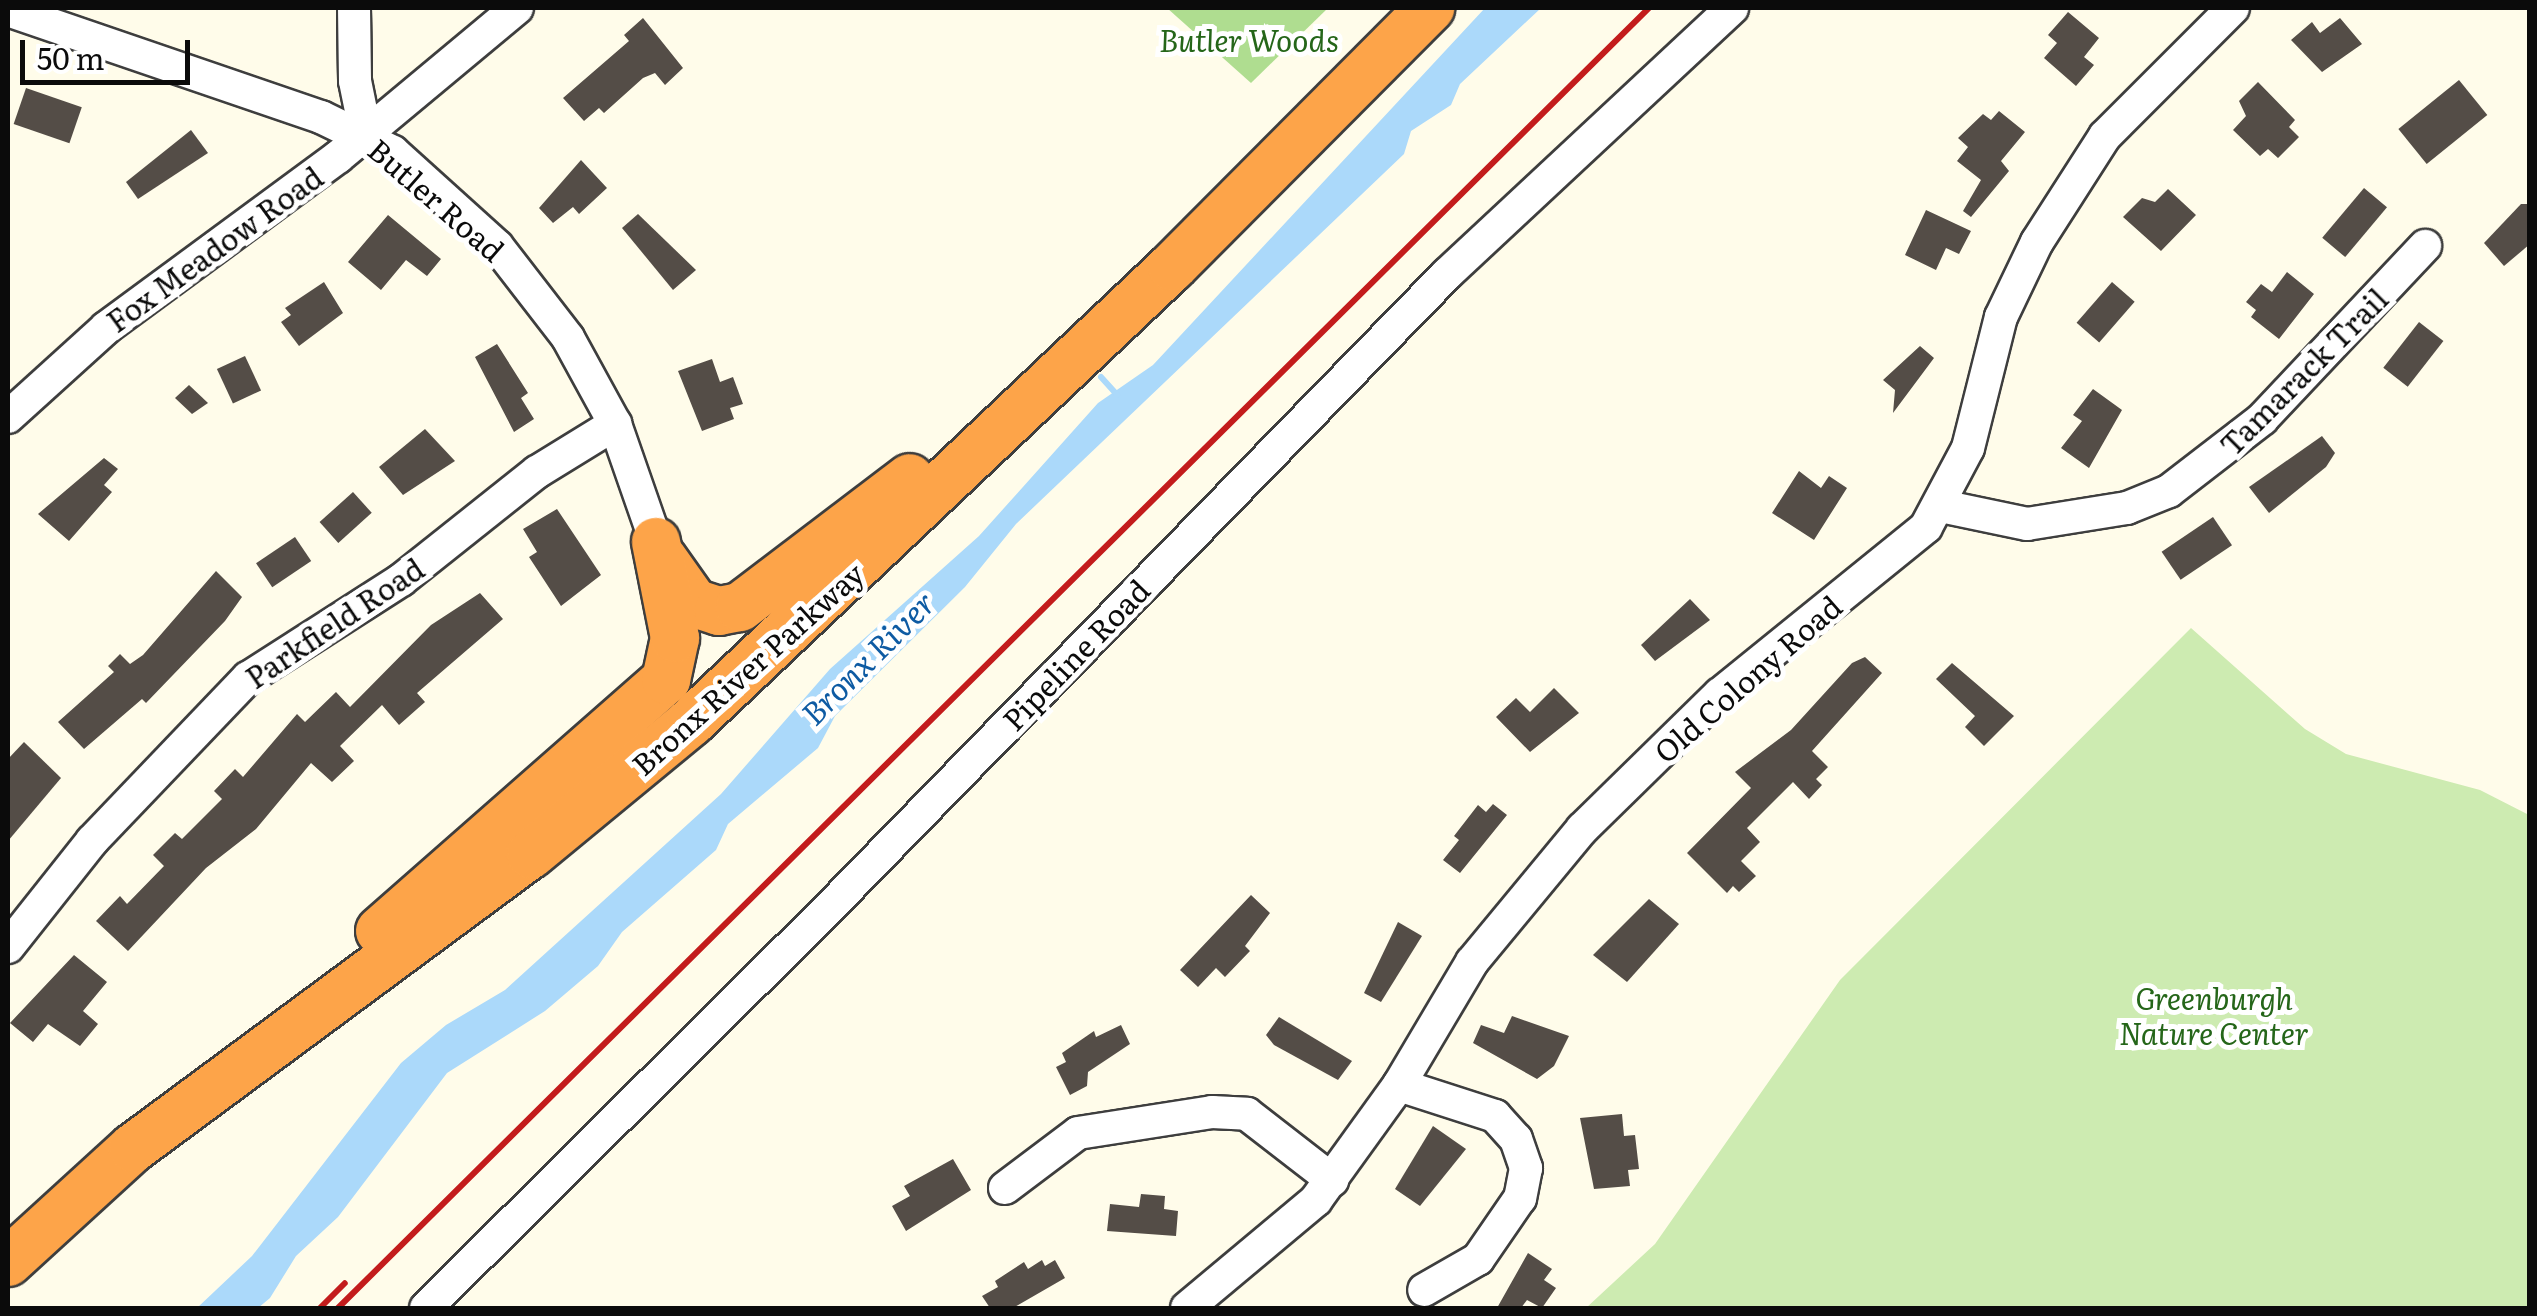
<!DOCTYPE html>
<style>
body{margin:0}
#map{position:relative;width:2537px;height:1316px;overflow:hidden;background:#fffcea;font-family:Literata,serif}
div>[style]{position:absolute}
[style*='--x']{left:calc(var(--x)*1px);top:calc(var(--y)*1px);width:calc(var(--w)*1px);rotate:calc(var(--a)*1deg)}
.green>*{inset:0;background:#cdebb1}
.forest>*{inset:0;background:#afdd90}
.water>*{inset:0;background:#abd9fa}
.stream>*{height:6px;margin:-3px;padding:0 3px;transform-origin:3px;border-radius:3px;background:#abd9fa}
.building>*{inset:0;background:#544d47;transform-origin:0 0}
.roads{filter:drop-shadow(2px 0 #3e3e3e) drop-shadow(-2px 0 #3e3e3e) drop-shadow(0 2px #3e3e3e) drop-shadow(0 -2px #3e3e3e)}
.minor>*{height:32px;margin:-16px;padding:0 16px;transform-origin:16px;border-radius:16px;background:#fff}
.highway>*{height:48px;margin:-24px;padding:0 24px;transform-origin:24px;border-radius:24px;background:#fda449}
.rail>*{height:6px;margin:-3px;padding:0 3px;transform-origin:3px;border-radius:3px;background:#c31c1c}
span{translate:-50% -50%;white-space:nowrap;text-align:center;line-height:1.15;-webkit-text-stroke:10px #fff;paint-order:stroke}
.park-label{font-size:30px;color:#256619;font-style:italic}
.street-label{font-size:30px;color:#0b0b0b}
.water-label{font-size:32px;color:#0e5ba3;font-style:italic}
.frame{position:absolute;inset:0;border:10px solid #0b0b0b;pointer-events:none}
.scale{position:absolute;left:20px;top:40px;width:170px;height:45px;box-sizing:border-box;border:5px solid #0b0b0b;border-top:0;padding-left:12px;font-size:30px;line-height:35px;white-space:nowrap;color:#0b0b0b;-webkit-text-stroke:8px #fff;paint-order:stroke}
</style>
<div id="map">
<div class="green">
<div style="clip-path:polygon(2191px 628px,2305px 729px,2346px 754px,2480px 790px,2529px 815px,2529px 1308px,1586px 1308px,1655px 1244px,1840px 980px)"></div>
</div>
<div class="forest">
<div style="clip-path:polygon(1167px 8px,1328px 8px,1251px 83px)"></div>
</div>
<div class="water">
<div style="clip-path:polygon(1485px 8px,1541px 8px,1460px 84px,1451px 105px,1411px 131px,1404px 154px,1016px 524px,965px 587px,835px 716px,818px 748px,728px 824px,716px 850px,622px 932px,598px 966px,545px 1011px,447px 1073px,338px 1217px,296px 1256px,270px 1298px,258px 1308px,197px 1308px,252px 1256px,401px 1063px,446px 1025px,505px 990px,721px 794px,830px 669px,979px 536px,1098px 403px,1153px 365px)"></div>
</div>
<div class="stream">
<div style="--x:1101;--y:377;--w:24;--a:48"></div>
</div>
<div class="building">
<div style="clip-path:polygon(2068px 12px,2099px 38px,2084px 57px,2094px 65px,2076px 86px,2044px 58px,2057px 43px,2048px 35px)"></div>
<div style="clip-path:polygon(643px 18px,683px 68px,665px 85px,655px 73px,643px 78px,604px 113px,599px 108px,584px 121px,563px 98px,629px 41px,624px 35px)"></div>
<div style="clip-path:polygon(2340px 18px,2362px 44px,2322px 72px,2291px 40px,2312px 22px,2320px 33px)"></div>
<div style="left:2459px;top:80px;width:45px;height:78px;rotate:51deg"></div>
<div style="clip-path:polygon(2258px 82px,2295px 120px,2289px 127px,2299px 137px,2278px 158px,2268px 149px,2260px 156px,2233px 130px,2246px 116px,2239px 101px)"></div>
<div style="left:26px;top:88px;width:59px;height:38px;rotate:19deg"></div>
<div style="clip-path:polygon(1999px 111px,2025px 132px,2001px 161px,2009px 171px,1971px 217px,1963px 211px,1981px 180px,1957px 161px,1968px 147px,1958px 138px,1983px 114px,1991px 120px)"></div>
<div style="clip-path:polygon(191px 130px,208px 153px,138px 199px,126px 182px)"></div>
<div style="clip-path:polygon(581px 160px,607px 188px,579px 214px,573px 207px,553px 223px,539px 208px)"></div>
<div style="left:2364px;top:188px;width:30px;height:65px;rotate:40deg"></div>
<div style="clip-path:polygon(2168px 189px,2196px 215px,2161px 251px,2123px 217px,2142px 198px,2155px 202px)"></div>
<div style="clip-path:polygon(2521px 204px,2530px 204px,2530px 244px,2504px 266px,2484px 243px)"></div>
<div style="clip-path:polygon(1926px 210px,1971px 231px,1959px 254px,1946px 248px,1936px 270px,1905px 255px)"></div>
<div style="clip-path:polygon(638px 214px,696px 270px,673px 290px,622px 228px)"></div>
<div style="clip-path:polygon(388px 215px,441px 259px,427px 276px,406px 260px,381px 290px,348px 262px)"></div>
<div style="clip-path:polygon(2287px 272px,2314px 294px,2279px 339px,2251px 317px,2256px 310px,2246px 302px,2261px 284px,2272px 292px)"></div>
<div style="clip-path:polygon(324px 282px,343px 313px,299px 346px,281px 322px,291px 315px,285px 308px)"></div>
<div style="left:2112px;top:282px;width:30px;height:54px;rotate:41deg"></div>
<div style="left:2419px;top:322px;width:31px;height:58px;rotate:38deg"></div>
<div style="clip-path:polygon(497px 344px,528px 393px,521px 398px,534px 419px,514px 432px,475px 357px)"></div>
<div style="clip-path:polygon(1920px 346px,1934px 358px,1893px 413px,1895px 390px,1883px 380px)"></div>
<div style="left:245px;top:356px;width:38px;height:31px;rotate:65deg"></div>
<div style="clip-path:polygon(712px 359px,720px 382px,733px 377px,743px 404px,730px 408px,734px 419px,702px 431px,678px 371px)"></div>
<div style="clip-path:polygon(189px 385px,208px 403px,192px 414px,175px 398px)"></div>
<div style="clip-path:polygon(2093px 389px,2122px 410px,2089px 468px,2061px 448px,2082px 421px,2073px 415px)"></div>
<div style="clip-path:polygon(425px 429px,455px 461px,403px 495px,379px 467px)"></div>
<div style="clip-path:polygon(2322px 436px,2335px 453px,2326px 467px,2269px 513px,2249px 487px)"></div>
<div style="clip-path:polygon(104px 458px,118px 469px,104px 485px,112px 492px,69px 541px,38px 514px)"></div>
<div style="clip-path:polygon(1799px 471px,1821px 488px,1829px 476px,1847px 488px,1814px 540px,1772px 513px)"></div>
<div style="left:353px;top:492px;width:28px;height:45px;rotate:48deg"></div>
<div style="clip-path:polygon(557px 509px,601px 575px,561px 606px,529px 557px,537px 552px,523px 529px)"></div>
<div style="left:2213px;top:517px;width:34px;height:62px;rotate:56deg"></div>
<div style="left:295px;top:537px;width:29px;height:47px;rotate:56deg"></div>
<div style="clip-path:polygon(216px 571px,242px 597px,225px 621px,146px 703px,142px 699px,84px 749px,58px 722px,114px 672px,108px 666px,120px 654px,130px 664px,143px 655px)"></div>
<div style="clip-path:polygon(480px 593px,503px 619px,417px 693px,425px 702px,399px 725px,382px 705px,340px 746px,354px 761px,332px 782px,311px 763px,256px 829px,206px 868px,128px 951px,96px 921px,120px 896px,127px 904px,164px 866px,153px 855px,175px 833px,182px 839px,222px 799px,214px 791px,235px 769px,243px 777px,297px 714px,305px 722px,336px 692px,350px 707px,431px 625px)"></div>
<div style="clip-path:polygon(1690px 599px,1710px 620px,1655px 661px,1641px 645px)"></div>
<div style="clip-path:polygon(1865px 657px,1882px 673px,1812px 751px,1828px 767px,1816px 779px,1822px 785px,1809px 799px,1793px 782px,1747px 828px,1760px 842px,1741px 861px,1756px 876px,1739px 892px,1733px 886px,1727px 893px,1687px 853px,1751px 788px,1735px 772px,1791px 730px,1852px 663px)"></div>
<div style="clip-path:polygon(1952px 663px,2014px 716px,1984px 746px,1965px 727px,1975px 716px,1936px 679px)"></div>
<div style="clip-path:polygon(1554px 688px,1579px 713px,1530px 752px,1496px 717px,1516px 698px,1530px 712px)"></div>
<div style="clip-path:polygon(24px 742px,61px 778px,8px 841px,8px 759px)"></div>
<div style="clip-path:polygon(1493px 804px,1507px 815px,1460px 873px,1443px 860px,1459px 840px,1454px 836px,1478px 805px,1486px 812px)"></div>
<div style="clip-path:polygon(1251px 895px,1270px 913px,1245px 946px,1250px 951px,1225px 977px,1216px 968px,1198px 987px,1180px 970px)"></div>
<div style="clip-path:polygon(1649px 899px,1679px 924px,1627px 982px,1593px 955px)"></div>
<div style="clip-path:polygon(1398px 922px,1422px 936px,1381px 1002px,1364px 993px)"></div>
<div style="clip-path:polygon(74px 955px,107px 982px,83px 1011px,98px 1024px,80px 1046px,48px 1024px,33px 1042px,10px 1023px)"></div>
<div style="clip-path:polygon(1512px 1016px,1569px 1036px,1554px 1066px,1537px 1079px,1473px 1043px,1481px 1025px,1504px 1033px)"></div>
<div style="clip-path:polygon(1279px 1017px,1352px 1061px,1338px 1080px,1274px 1045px,1266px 1035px)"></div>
<div style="clip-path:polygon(1121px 1025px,1130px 1044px,1088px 1072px,1087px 1086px,1070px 1095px,1056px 1067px,1066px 1062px,1062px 1053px,1094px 1031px,1096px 1037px)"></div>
<div style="clip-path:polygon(1622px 1114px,1624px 1136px,1635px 1135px,1639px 1169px,1628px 1170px,1630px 1186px,1594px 1189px,1580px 1118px)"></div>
<div style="clip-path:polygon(1433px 1126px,1466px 1149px,1420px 1206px,1395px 1189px)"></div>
<div style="clip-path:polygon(953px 1159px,971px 1190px,906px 1231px,892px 1206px,910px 1196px,904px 1186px)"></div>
<div style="clip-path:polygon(1141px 1194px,1165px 1196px,1164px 1209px,1178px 1211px,1176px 1236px,1107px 1231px,1110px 1204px,1139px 1207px)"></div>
<div style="clip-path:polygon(1528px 1253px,1552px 1269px,1544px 1280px,1556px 1288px,1542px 1308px,1527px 1300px,1521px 1308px,1497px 1308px)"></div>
<div style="clip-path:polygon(1042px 1260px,1045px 1266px,1055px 1260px,1065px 1278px,1013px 1308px,990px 1308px,982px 1296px,998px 1287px,995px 1281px,1024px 1262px,1028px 1269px)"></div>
</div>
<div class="roads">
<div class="minor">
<div style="--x:354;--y:8;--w:73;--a:89.2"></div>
<div style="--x:355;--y:81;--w:55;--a:78.5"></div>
<div style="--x:8;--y:10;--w:331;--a:18.9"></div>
<div style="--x:321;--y:117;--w:80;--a:25.9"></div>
<div style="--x:393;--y:152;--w:140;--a:42.1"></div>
<div style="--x:497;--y:246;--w:116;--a:52.3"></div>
<div style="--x:568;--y:338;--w:98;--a:61.3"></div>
<div style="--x:615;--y:424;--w:125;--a:70.8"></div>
<div style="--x:8;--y:417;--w:132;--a:-42.2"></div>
<div style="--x:106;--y:328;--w:288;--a:-36.4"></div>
<div style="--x:338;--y:157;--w:233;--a:-39.8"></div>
<div style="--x:1941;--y:506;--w:88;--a:11.8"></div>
<div style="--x:2027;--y:524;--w:101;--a:-9.1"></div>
<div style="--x:2127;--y:508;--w:45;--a:-22"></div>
<div style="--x:2169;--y:491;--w:118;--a:-37.7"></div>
<div style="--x:2262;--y:419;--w:238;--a:-46.7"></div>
<div style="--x:8;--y:947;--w:135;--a:-51.6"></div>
<div style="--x:92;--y:841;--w:226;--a:-46.3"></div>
<div style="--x:248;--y:678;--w:182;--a:-32.6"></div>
<div style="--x:401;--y:580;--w:174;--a:-38.5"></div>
<div style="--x:537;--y:472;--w:92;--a:-31.6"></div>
<div style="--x:1399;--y:1085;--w:101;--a:17.9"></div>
<div style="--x:1495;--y:1116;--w:31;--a:48"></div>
<div style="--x:1516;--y:1139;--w:31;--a:71"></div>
<div style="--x:1526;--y:1168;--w:31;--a:101"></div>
<div style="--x:1520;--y:1198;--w:74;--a:124.5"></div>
<div style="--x:1478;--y:1259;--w:62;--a:150.1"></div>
<div style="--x:1005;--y:1188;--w:91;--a:-37"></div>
<div style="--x:1078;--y:1133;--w:136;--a:-8.9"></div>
<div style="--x:1212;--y:1112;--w:35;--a:3"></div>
<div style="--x:1247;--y:1114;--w:108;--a:37.8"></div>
<div style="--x:426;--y:1308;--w:566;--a:-44.79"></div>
<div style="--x:828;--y:909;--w:887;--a:-45.73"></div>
<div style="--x:1447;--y:274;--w:390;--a:-43"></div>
<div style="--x:1187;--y:1308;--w:168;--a:-39.9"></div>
<div style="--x:1316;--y:1200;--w:142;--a:-54.2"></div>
<div style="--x:1399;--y:1085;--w:143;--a:-59.3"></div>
<div style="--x:1472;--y:962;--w:173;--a:-50.4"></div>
<div style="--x:1582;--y:829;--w:193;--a:-44.4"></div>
<div style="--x:1720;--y:694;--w:265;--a:-39"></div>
<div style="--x:1926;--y:527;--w:89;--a:-62"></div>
<div style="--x:1968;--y:448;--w:135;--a:-75.9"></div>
<div style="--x:2001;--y:317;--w:83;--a:-64.4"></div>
<div style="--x:2037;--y:242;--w:126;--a:-57.3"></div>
<div style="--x:2105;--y:136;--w:181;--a:-45"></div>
</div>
<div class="highway">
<div style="--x:663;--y:559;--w:54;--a:54.8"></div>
<div style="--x:694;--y:603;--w:26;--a:18"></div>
<div style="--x:719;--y:611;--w:21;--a:-11"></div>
<div style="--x:740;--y:607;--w:213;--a:-37.2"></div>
<div style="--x:380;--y:931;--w:381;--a:-41.3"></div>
<div style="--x:666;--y:680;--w:43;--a:-77.9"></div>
<div style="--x:675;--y:638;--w:98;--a:-101.2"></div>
<div style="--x:8;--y:1262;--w:169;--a:-42.4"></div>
<div style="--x:133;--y:1148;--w:495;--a:-36.5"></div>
<div style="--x:531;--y:854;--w:207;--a:-39.5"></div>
<div style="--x:691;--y:722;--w:662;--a:-43.41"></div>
<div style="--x:1172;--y:267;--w:366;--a:-45.1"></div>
</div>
</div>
<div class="rail">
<div style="--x:320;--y:1308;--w:35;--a:-45"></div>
<div style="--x:338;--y:1308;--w:1846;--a:-44.76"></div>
</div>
<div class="park-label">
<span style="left:1249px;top:39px">Butler Woods</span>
<span style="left:2214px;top:1014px">Greenburgh<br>Nature Center</span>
</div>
<div class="street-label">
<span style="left:437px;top:199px;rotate:41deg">Butler Road</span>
<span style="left:214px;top:248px;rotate:-36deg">Fox Meadow Road</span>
<span style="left:2303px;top:371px;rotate:-45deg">Tamarack Trail</span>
<span style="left:334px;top:622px;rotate:-34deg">Parkfield Road</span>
<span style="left:1075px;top:654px;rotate:-46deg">Pipeline Road</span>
<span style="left:747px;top:668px;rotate:-42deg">Bronx River Parkway</span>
<span style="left:1747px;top:678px;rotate:-41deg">Old Colony Road</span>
</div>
<div class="water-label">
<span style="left:867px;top:657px;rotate:-45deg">Bronx River</span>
</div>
<div class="frame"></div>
<div class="scale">50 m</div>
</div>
